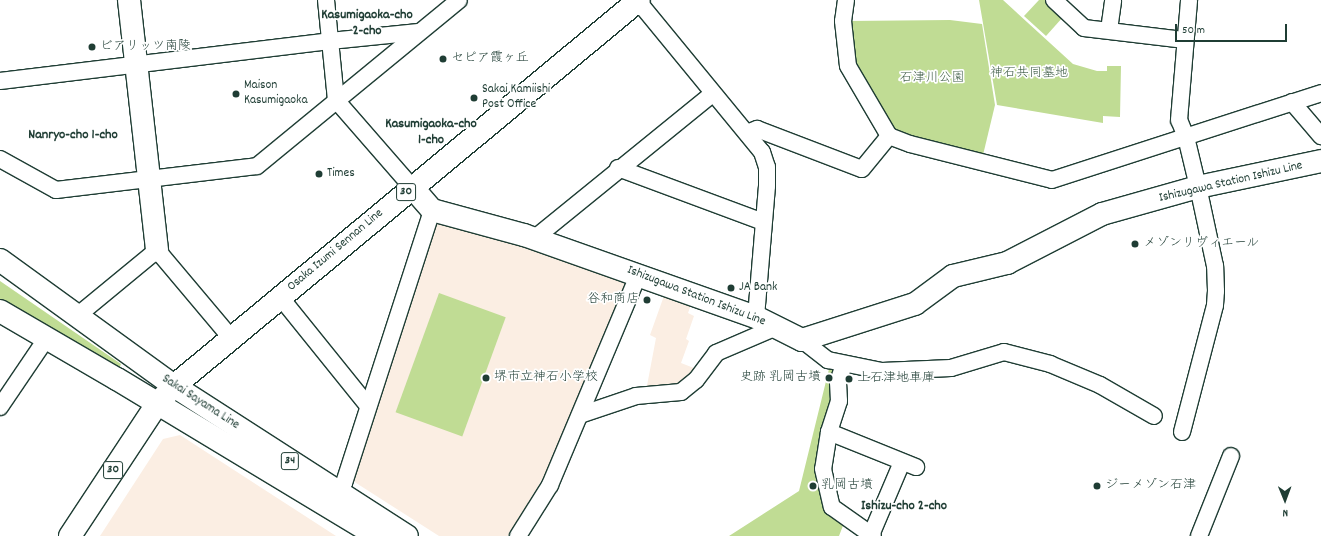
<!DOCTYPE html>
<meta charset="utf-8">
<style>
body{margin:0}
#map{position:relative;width:1321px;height:536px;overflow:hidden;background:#fff;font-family:Dekko,"Klee One",sans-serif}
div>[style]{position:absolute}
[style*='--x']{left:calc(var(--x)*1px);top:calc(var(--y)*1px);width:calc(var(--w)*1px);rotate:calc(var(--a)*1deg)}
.built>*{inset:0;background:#fbeee3}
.green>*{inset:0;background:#c0dc94;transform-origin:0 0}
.roads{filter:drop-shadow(1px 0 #1f3d34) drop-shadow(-1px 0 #1f3d34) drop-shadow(0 1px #1f3d34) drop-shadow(0 -1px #1f3d34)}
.street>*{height:16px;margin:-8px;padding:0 8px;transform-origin:8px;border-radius:8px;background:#fff}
.secondary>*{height:22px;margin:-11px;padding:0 11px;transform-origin:11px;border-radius:11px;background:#fff}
.primary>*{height:22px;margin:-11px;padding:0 11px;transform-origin:11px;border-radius:11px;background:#fff}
.dots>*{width:11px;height:11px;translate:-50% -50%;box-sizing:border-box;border:2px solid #fff;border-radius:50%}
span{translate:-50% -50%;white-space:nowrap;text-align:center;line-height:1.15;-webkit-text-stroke:3.5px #fff;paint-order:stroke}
.shield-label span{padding:1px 3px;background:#fff;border:1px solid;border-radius:3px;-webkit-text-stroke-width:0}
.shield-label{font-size:12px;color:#1f3d34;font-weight:700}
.poi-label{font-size:13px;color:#1f3d34}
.left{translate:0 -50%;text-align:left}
.right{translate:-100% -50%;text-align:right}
.park-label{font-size:13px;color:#3f5d47}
.street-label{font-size:13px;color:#1f3d34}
.neighbourhood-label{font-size:14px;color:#1f3d34;font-weight:700}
.north{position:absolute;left:1265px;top:480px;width:40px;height:40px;-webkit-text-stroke:3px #fff;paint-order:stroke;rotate:179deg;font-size:11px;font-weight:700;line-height:16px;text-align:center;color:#1f3d34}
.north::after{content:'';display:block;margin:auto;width:14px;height:18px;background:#1f3d34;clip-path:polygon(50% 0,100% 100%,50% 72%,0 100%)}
.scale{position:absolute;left:1175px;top:24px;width:112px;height:18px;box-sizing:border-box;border:2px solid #1f3d34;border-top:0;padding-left:5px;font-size:12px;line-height:14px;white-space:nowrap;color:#1f3d34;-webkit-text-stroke:3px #fff;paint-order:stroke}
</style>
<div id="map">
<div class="built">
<div style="clip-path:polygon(441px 222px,520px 243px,626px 282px,546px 473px,508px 536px,439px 536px,353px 481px,435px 224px)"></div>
<div style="clip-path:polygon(665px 293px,692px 302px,688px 313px,694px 316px,686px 339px,689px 341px,681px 363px,699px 370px,679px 390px,646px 391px,656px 338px,650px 335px)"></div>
<div style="clip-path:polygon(180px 435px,336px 536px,100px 536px,163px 439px)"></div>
</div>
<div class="green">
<div style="clip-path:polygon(979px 0,1003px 0,1073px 64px,1097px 71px,1107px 71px,1107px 66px,1121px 66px,1120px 117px,1103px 116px,1103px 123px,997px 105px)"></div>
<div style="clip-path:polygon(1039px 0,1045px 0,1063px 17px,1046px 36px,1024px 16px)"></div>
<div style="clip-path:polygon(950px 20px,982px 24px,995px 105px,983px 155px,896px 132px,856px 65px,849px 21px)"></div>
<div style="clip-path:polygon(0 281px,121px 364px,119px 369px,0 301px)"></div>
<div style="left:439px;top:293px;width:71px;height:127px;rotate:20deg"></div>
<div style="clip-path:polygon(829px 369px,835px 370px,835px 397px,818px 468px,844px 523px,839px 536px,729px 536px,799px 491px)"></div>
</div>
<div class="roads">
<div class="street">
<div style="--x:326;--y:0;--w:100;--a:84.3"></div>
<div style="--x:336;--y:100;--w:116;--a:48.9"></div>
<div style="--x:637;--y:0;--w:197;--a:50.6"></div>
<div style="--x:762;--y:152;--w:16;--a:72"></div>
<div style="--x:767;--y:167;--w:19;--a:90"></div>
<div style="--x:767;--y:186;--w:131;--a:94.8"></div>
<div style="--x:846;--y:0;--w:21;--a:98"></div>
<div style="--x:843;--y:21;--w:45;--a:83.7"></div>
<div style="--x:848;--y:66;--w:81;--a:59.6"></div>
<div style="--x:889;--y:136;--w:22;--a:21"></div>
<div style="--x:910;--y:144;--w:146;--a:14.2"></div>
<div style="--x:1052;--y:180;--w:283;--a:-17.9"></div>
<div style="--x:1054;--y:0;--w:41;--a:43"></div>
<div style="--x:1084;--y:28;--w:102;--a:6.8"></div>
<div style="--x:1109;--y:30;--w:30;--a:-82"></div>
<div style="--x:0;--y:81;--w:332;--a:-6.9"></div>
<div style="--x:330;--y:41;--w:89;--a:-5.8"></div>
<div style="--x:1292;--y:102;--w:45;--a:49.5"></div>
<div style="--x:747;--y:133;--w:11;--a:-22"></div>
<div style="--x:757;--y:129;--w:112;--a:20.9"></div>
<div style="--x:862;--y:169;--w:43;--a:-50.7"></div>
<div style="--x:0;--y:159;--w:64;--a:29"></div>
<div style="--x:56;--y:190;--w:202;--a:-6.8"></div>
<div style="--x:257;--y:166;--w:261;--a:-39.4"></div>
<div style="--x:618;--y:168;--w:155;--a:20.4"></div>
<div style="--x:535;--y:238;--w:228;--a:-39.1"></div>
<div style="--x:281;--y:298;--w:139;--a:51.1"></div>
<div style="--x:77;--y:316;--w:104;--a:-39.5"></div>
<div style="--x:157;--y:250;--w:116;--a:49.9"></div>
<div style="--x:802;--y:340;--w:33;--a:38"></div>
<div style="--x:828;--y:360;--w:55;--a:11.5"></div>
<div style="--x:882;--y:371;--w:69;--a:-2.5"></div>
<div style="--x:951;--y:368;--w:55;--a:-16.8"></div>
<div style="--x:1004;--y:352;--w:48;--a:14.6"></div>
<div style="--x:1050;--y:364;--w:54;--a:22.8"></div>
<div style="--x:1100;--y:385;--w:62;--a:29.9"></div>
<div style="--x:844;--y:364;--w:19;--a:108"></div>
<div style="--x:838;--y:382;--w:19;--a:87"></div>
<div style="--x:839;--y:401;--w:33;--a:108"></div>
<div style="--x:829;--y:432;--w:37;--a:99"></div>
<div style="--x:823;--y:469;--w:39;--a:77"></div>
<div style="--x:832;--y:507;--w:50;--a:35.3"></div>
<div style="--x:0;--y:407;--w:82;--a:-55.9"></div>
<div style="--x:580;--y:415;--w:59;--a:-18.7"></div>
<div style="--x:636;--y:396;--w:45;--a:-5.1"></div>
<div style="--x:681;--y:392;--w:19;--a:-39"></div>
<div style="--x:696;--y:380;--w:34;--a:-53"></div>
<div style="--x:716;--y:353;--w:63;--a:-23.3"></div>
<div style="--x:829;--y:432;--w:94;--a:21.9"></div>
<div style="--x:1182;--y:432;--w:131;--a:-75.4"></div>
<div style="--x:1215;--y:305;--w:14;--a:-86"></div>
<div style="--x:1216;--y:291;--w:25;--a:-92"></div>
<div style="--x:1215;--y:266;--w:81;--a:-102.1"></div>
<div style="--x:1198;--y:187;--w:51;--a:-103.5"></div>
<div style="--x:1186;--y:137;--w:18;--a:-112"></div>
<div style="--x:1179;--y:120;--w:120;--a:-85.2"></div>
<div style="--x:337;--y:491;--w:11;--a:-49"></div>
<div style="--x:344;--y:483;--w:287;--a:-72.1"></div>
<div style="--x:871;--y:535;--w:79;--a:-67"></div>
<div style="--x:518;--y:536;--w:60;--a:-57.9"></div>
<div style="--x:550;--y:485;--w:227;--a:-67.2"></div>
<div style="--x:1199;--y:536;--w:86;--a:-68.2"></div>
</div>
<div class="secondary">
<div style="--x:129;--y:0;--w:252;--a:83.6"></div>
<div style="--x:412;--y:187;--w:30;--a:49"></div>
<div style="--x:432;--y:210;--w:95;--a:15.2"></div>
<div style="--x:524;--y:235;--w:246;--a:19.5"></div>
<div style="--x:756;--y:317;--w:51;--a:26.6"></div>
<div style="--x:802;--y:340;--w:119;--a:-17.7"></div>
<div style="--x:915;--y:304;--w:47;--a:-36.4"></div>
<div style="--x:953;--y:276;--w:56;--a:-13.5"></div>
<div style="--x:1007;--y:263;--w:107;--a:-27.3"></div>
<div style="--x:1102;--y:214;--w:100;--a:-15.7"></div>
<div style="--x:1198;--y:187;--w:126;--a:-11.9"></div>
</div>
<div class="primary">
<div style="--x:0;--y:260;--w:215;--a:35.9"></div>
<div style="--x:174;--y:386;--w:277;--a:32.8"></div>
<div style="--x:0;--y:311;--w:135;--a:30.2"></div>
<div style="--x:117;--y:379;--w:304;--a:31.1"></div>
<div style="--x:70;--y:536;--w:158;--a:-56.6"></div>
<div style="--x:157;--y:404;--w:25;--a:-47"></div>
<div style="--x:174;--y:386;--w:604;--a:-39.7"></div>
</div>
</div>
<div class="dots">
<div style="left:92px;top:47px;background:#1f3d34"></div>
<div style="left:443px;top:59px;background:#1f3d34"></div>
<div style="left:236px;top:94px;background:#1f3d34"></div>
<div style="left:474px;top:98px;background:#1f3d34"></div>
<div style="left:319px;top:174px;background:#1f3d34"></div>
<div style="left:1135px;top:244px;background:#1f3d34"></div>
<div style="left:731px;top:288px;background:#1f3d34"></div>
<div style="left:647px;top:300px;background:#1f3d34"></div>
<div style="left:486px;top:378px;background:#1f3d34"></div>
<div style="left:829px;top:378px;background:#1f3d34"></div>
<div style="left:849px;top:379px;background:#1f3d34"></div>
<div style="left:813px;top:486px;background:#1f3d34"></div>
<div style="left:1097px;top:486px;background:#1f3d34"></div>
</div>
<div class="shield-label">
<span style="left:406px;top:192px">30</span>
<span style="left:290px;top:461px">34</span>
<span style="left:113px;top:470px">30</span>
</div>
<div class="poi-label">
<span class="left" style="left:100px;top:47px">ビアリッツ南陵</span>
<span class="left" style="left:451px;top:59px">セピア霞ヶ丘</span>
<span class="left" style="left:244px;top:94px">Maison<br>Kasumigaoka</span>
<span class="left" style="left:482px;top:98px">Sakai Kamiishi<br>Post Office</span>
<span class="left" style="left:327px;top:174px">Times</span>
<span class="left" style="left:1143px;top:244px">メゾンリヴィエール</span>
<span class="left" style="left:739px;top:288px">JA Bank</span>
<span class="right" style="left:639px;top:300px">谷和商店</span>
<span class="left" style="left:494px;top:378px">堺市立神石小学校</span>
<span class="right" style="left:821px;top:378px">史跡 乳岡古墳</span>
<span class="left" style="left:857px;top:379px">上石津地車庫</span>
<span class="left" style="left:821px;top:486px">乳岡古墳</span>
<span class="left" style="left:1105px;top:486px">ジーメゾン石津</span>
</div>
<div class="park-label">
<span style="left:1029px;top:74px">神石共同墓地</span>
<span style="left:932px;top:79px">石津川公園</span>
</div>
<div class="street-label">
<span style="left:1231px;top:183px;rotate:-13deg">Ishizugawa Station Ishizu Line</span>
<span style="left:336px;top:251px;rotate:-40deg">Osaka Izumi Sennan Line</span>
<span style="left:696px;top:297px;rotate:21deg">Ishizugawa Station Ishizu Line</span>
<span style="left:200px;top:403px;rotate:33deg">Sakai Sayama Line</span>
</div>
<div class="neighbourhood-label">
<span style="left:367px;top:23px">Kasumigaoka-cho<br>2-cho</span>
<span style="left:431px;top:132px">Kasumigaoka-cho<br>1-cho</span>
<span style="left:73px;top:135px">Nanryo-cho 1-cho</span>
<span style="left:904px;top:506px">Ishizu-cho 2-cho</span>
</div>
<div class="north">N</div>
<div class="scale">50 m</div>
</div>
